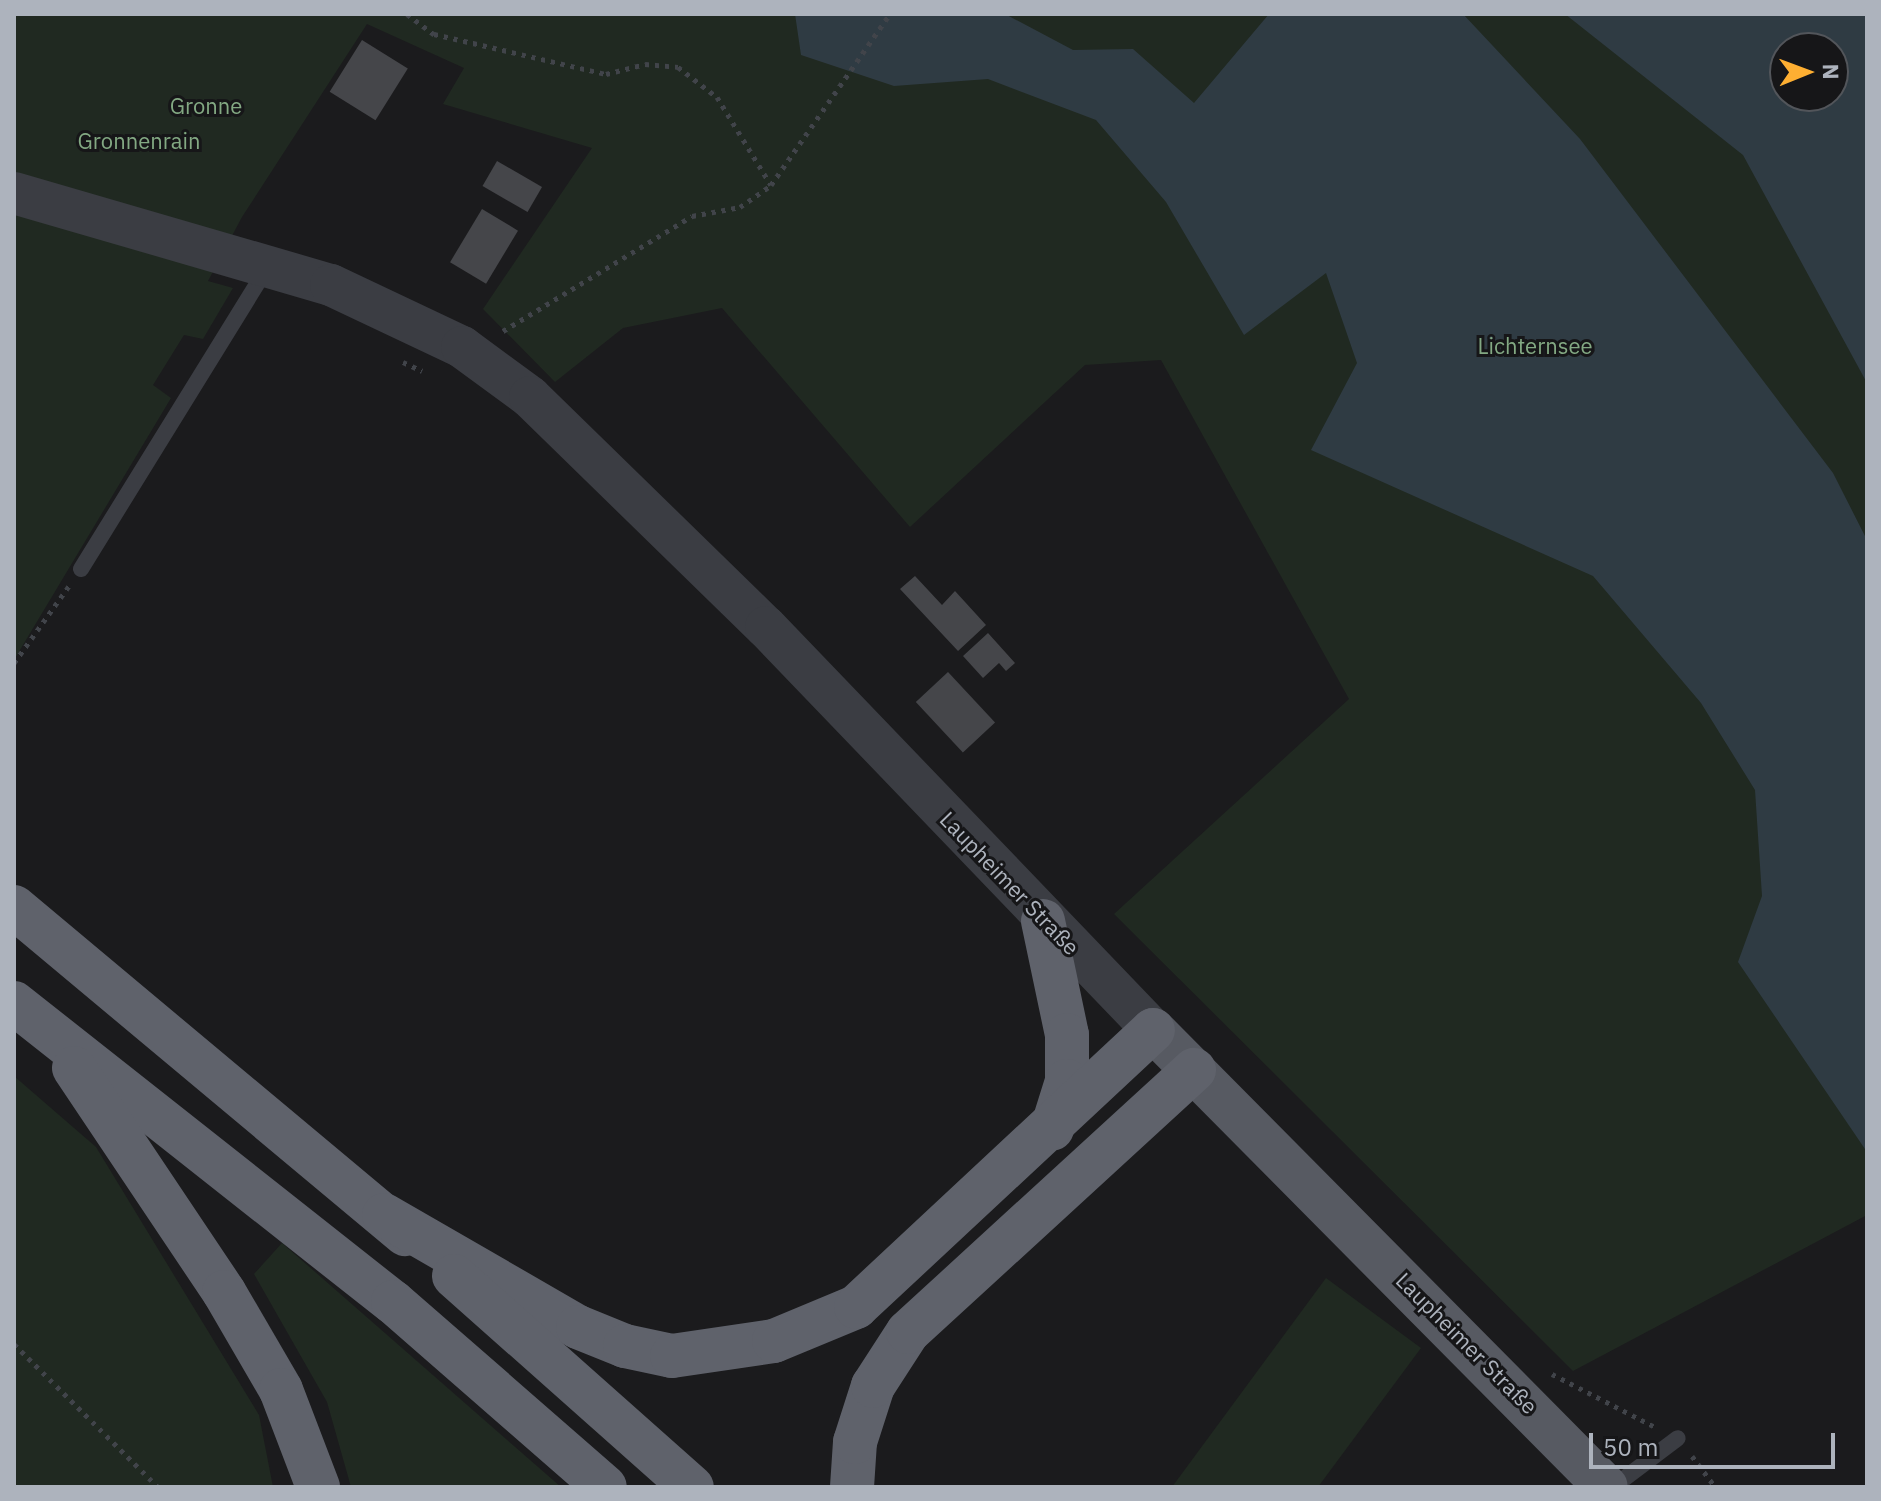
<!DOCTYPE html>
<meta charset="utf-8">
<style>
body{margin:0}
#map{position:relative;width:1881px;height:1501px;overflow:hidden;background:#1b1b1d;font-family:"IBM Plex Sans",sans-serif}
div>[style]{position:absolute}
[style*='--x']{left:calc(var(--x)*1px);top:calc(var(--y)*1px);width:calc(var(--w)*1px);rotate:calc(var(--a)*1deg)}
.green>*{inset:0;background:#202921}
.water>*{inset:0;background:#2f3b43}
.building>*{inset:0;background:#45464a;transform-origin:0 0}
.path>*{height:5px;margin-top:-2.5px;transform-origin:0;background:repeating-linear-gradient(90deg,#41444a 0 4px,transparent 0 10px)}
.service>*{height:16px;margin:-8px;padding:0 8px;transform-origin:8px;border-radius:8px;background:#3b3d43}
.tertiary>*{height:42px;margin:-21px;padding:0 21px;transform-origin:21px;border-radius:21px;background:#3b3d43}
.primary>*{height:44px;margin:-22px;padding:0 22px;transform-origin:22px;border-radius:22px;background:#575a62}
.trunk>*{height:44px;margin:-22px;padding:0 22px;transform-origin:22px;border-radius:22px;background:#5f626b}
span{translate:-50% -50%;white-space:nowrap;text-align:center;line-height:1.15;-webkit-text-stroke:6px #161618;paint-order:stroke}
.park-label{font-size:22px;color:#83a983}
.street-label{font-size:22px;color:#adb3bd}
.frame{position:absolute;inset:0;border:16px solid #adb3bd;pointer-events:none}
.north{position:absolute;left:1769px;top:32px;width:80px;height:80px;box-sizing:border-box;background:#161618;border:2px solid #52555a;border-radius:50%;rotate:89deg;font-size:22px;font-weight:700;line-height:32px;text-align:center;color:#adb3bd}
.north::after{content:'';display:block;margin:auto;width:28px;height:36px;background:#feaf32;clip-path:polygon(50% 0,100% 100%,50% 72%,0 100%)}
.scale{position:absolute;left:1589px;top:1433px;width:246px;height:36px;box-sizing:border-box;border:4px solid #adb3bd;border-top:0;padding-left:10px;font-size:24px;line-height:28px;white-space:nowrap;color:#adb3bd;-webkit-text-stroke:6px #161618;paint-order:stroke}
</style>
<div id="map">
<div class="green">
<div style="clip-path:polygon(evenodd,14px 14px,1867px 14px,1867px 1215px,1573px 1371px,1114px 914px,1349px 699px,1161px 360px,1085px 365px,910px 527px,722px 308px,623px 328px,555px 382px,483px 309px,592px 148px,443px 104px,464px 68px,367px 24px,242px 217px,208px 281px,233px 288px,203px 339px,184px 335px,153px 385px,171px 398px,14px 660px,14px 14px,1785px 48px,1833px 48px,1833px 96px,1785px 96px,1785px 48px)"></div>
<div style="clip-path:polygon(14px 1076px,96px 1147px,259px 1415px,273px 1487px,14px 1487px)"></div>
<div style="clip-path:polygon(282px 1243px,561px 1487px,351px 1487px,327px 1402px,254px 1274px)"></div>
<div style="clip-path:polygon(1326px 1278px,1421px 1348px,1318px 1487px,1172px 1487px)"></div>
</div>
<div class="water">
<div style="clip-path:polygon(795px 14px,1005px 14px,1073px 50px,1133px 49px,1194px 103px,1269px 14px,1463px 14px,1580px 139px,1833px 473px,1867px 540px,1867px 1152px,1738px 962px,1762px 896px,1755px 790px,1701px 703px,1593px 576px,1311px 450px,1357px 363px,1326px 273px,1244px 335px,1166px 202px,1096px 120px,988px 79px,894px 86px,801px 55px)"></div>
<div style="clip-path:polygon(evenodd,1565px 14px,1867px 14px,1867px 383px,1743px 155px,1565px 14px,1785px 48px,1833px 48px,1833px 96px,1785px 96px,1785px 48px)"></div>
</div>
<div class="building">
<div style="left:362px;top:40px;width:54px;height:61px;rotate:32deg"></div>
<div style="left:497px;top:161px;width:52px;height:29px;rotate:30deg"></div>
<div style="left:482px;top:209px;width:42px;height:62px;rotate:31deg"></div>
<div style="clip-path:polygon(915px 576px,942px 605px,955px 591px,986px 625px,958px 651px,900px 589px)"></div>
<div style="clip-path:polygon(988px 633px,1015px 663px,1006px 671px,999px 663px,983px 678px,963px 656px)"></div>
<div style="left:948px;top:672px;width:69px;height:44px;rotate:47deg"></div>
</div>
<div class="path">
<div style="--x:407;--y:14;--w:34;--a:37"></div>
<div style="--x:434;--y:34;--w:177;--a:13.1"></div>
<div style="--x:606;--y:74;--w:40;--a:-14.4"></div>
<div style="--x:645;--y:64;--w:33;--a:5"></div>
<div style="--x:678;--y:67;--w:49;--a:37.6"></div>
<div style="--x:717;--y:97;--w:103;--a:58.5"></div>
<div style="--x:503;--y:331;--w:221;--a:-31.3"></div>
<div style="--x:692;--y:216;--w:49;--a:-10.6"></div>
<div style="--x:740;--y:207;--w:38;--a:-35"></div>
<div style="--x:771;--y:185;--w:208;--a:-55.2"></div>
<div style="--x:403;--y:362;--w:21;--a:25"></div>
<div style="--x:14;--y:663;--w:95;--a:-54.5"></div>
<div style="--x:14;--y:1344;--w:203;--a:44.8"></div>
<div style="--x:1552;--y:1374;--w:114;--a:27.2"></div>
<div style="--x:1692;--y:1456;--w:39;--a:53"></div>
</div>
<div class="service">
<div style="--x:81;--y:569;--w:354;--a:-58.3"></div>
<div style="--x:1613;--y:1487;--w:81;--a:-37"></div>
</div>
<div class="tertiary">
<div style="--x:14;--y:193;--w:330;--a:16.2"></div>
<div style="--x:331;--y:285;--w:145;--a:25.3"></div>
<div style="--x:462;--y:347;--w:84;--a:36.3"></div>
<div style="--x:530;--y:397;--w:330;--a:44.3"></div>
<div style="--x:766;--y:627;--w:559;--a:46.16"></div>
</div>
<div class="primary">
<div style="--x:1153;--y:1030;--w:643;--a:45.25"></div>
</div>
<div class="trunk">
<div style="--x:14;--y:907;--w:510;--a:39.91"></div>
<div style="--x:1043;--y:921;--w:116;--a:78.1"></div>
<div style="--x:1067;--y:1035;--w:46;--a:90"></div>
<div style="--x:1067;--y:1081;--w:50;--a:107.4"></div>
<div style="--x:14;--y:1003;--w:483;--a:38.3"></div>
<div style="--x:393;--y:1302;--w:281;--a:41.1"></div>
<div style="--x:74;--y:1068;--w:270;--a:56.2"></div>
<div style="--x:224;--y:1292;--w:113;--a:59.8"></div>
<div style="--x:281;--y:1390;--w:104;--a:69.1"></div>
<div style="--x:384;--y:1215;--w:224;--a:30"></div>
<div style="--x:578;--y:1327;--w:51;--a:22"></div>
<div style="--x:625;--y:1346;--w:48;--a:12"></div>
<div style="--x:672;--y:1356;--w:103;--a:-8.4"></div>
<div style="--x:774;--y:1341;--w:89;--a:-22.5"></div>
<div style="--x:856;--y:1307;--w:406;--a:-43"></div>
<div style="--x:454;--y:1276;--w:318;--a:41.6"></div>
<div style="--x:852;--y:1487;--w:45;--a:-86.2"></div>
<div style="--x:855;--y:1442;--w:59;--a:-72.2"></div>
<div style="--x:873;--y:1386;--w:64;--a:-57.1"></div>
<div style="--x:908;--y:1332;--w:388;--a:-42.5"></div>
</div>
<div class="park-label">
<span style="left:206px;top:106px">Gronne</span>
<span style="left:139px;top:141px">Gronnenrain</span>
<span style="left:1535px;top:346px">Lichternsee</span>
</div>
<div class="street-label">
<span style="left:1010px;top:883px;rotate:46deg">Laupheimer Straße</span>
<span style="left:1467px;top:1343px;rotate:45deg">Laupheimer Straße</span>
</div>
<div class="frame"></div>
<div class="north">N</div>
<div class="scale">50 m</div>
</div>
